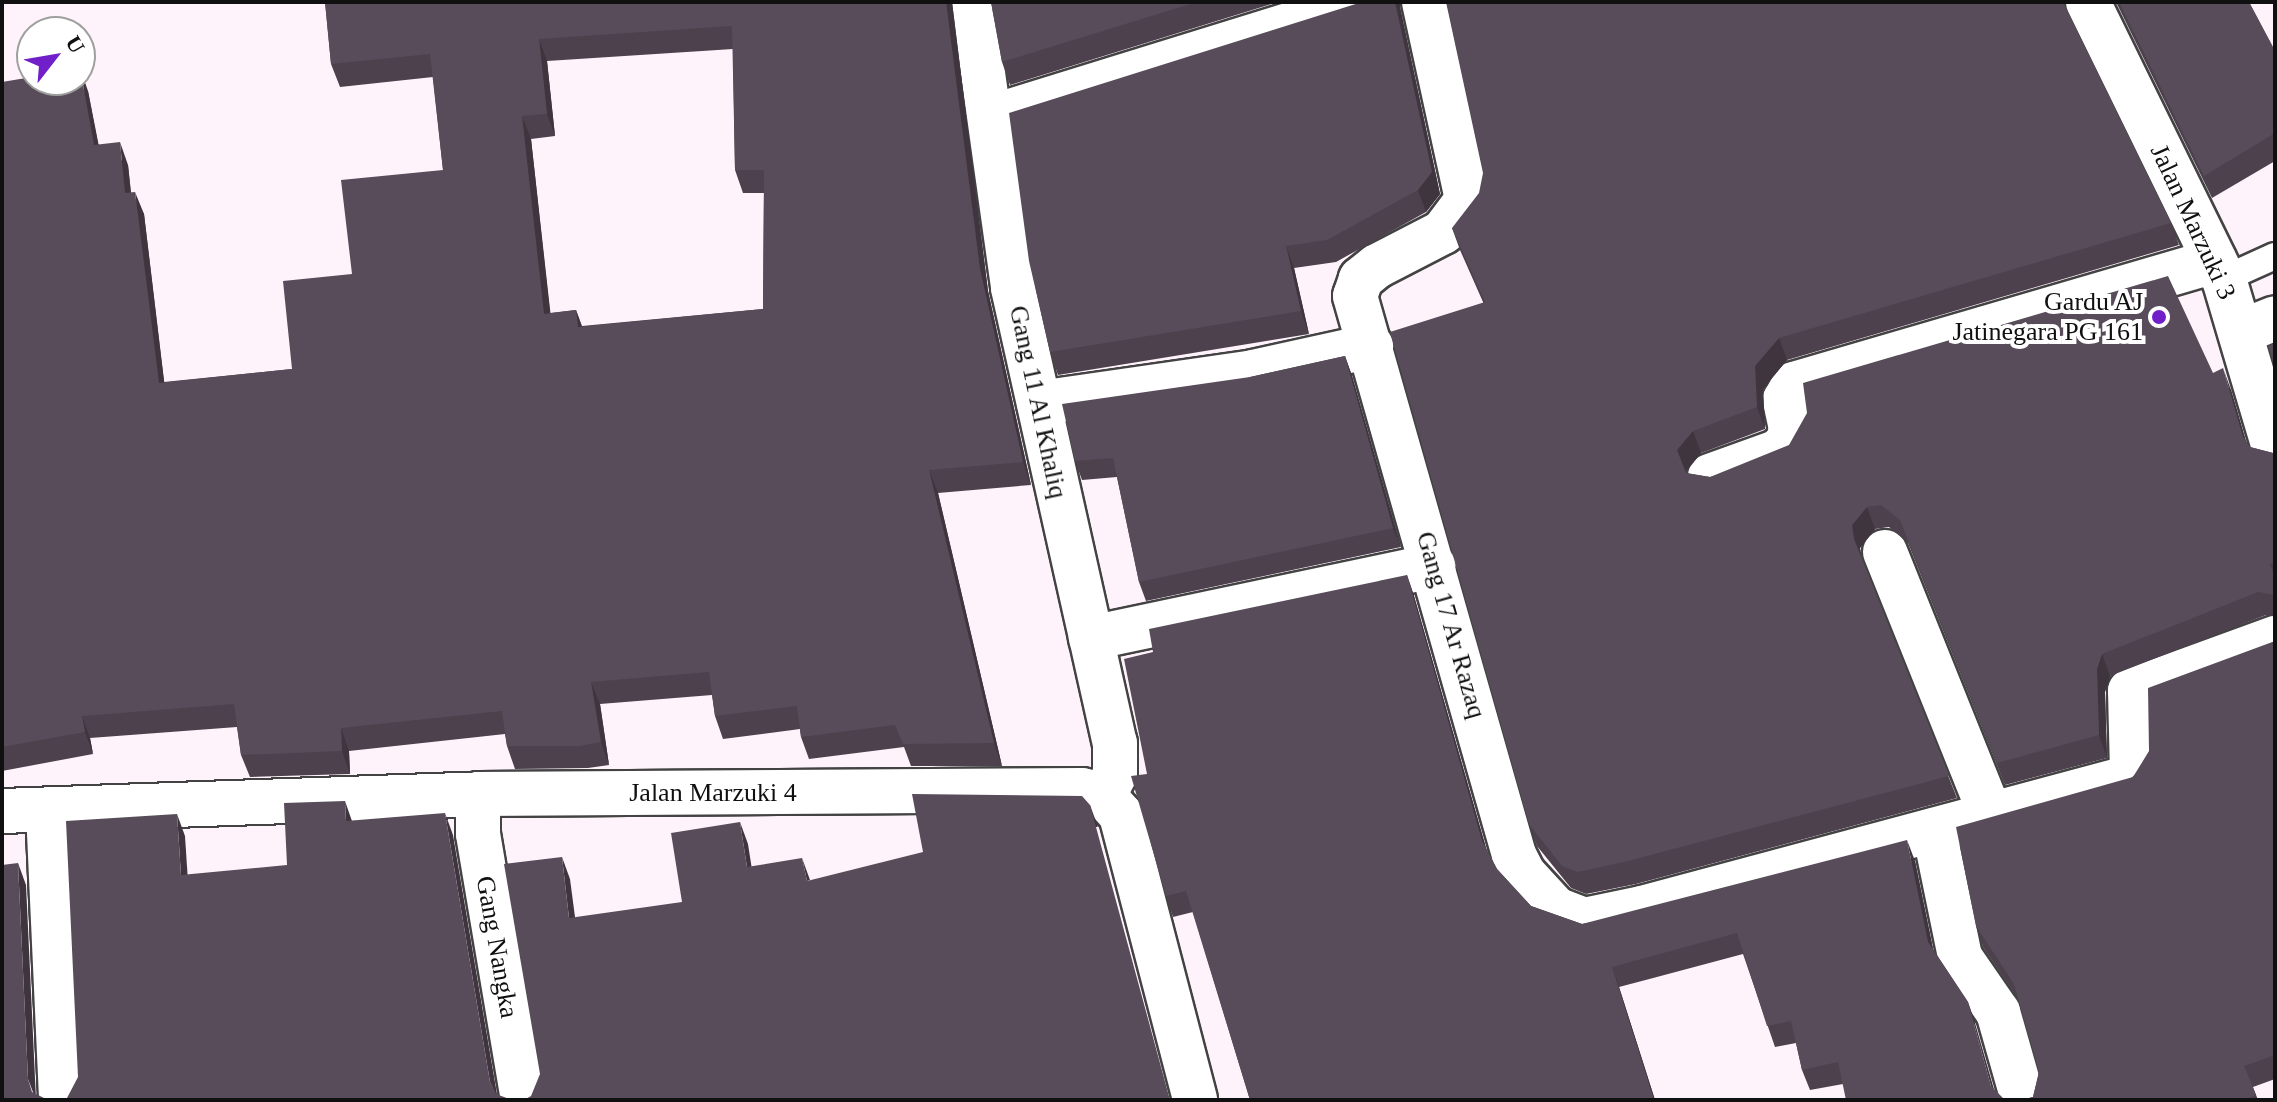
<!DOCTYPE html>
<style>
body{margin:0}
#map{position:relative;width:2277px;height:1102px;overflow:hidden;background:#fff3fb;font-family:"Times New Roman",serif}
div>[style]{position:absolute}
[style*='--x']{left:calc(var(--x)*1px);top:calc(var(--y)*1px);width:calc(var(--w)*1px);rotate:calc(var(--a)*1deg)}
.roads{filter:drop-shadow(2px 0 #434343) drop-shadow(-2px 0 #434343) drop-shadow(0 2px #434343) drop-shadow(0 -2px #434343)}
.lane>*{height:26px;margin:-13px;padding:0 13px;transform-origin:13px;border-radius:13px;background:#fff}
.street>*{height:44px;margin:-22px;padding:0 22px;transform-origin:22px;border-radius:22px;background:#fff}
.wall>*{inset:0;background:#4c414d}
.shaded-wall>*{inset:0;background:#3e353f;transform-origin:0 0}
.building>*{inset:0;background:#584c5a}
.dots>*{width:22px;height:22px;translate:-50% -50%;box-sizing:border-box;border:4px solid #fff;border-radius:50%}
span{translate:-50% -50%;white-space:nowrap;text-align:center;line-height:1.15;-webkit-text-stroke:8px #fff;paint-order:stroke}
.street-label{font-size:26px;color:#101010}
.poi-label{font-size:26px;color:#101010}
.right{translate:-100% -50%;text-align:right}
.frame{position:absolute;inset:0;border:4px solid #101010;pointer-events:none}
.north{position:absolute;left:16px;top:16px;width:80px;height:80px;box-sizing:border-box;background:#fff;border:2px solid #9f9f9f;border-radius:50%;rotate:59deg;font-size:22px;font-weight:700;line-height:32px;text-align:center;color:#101010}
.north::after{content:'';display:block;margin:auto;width:28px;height:36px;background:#711fc9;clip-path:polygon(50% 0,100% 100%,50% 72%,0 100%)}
</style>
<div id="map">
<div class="roads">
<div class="lane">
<div style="--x:2224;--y:279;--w:56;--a:-24.3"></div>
</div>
<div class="street">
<div style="--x:973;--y:2;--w:289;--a:82"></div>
<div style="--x:1013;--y:288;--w:466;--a:77.4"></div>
<div style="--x:1115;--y:743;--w:31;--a:90"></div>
<div style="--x:1115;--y:774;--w:25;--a:117"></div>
<div style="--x:1424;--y:2;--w:203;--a:77.7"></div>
<div style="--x:1467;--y:200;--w:40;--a:127"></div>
<div style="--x:1443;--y:232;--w:74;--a:152.7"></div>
<div style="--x:1377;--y:266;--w:21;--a:141"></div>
<div style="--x:1361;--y:279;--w:18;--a:109"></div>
<div style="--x:1355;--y:296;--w:581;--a:74.12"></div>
<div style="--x:1514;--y:855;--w:20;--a:63"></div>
<div style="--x:1523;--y:873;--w:49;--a:47.5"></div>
<div style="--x:1556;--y:909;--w:30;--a:21"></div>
<div style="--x:1584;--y:920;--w:59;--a:-11.7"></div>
<div style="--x:1642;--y:908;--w:499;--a:-15"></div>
<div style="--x:2124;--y:779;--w:11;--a:-41"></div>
<div style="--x:2132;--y:772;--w:81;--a:-91.4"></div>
<div style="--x:2130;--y:691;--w:154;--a:-20.1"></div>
<div style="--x:2088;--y:2;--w:309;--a:63.9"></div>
<div style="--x:2224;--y:279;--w:179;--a:73.5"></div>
<div style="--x:991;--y:117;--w:388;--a:-17.2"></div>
<div style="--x:2241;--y:332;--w:37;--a:-22"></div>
<div style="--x:1039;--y:403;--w:216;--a:-8.2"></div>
<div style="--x:1253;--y:372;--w:121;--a:-12.4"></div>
<div style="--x:1710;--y:476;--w:73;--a:-19.9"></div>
<div style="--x:1779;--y:451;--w:13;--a:-48"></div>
<div style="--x:1788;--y:441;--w:12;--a:-76"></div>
<div style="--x:1791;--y:429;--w:30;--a:-102"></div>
<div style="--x:1785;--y:400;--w:18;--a:-61"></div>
<div style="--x:1794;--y:384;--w:438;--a:-16.3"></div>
<div style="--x:1885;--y:552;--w:284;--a:68.1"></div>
<div style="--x:1091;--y:638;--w:350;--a:-11.9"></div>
<div style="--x:478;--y:794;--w:40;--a:90"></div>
<div style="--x:478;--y:834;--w:270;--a:80.4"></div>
<div style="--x:2;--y:811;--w:476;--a:-2"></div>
<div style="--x:478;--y:794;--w:604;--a:-0.38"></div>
<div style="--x:1082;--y:790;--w:23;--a:15"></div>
<div style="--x:1104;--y:796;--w:25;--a:48"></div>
<div style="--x:1121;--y:815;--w:294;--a:75.4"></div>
<div style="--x:48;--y:811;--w:289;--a:87.4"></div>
<div style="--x:1934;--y:830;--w:130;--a:78.4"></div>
<div style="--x:1960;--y:957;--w:67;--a:55.4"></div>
<div style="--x:1998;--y:1012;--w:91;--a:74.1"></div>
</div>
</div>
<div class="wall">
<div style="clip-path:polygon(evenodd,325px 2px,952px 2px,988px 291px,1031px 485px,938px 493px,1002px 766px,911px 766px,904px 747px,809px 759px,801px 737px,800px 729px,723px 739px,715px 716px,712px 695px,600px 704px,609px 765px,588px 768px,515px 769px,507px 746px,505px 734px,349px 751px,350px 774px,250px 777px,241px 755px,237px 727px,90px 738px,93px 754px,2px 771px,2px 82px,88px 91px,98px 144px,128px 165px,131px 192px,144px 214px,164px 382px,292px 369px,352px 274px,443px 170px,433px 77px,340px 87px,331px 64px,325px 2px,733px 49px,735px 170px,743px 193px,764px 193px,763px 309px,582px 326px,576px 310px,550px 313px,531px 139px,555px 136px,547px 61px,733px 49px)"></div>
<div style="clip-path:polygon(991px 2px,1278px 2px,1010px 85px,1002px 62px)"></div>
<div style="clip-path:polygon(1362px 2px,1400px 2px,1400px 7px,1440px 194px,1426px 212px,1336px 262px,1294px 268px,1309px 334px,1058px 375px,1050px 352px)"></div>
<div style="clip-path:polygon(2116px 2px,2249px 2px,2275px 51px,2275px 161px,2212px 198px)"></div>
<div style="clip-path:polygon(2171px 223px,2179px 245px,1787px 360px,1763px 389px,1765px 429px,1701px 453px,1686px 472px,1686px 473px,1710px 477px,2213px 373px,2231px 390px,2246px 441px,2250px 447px,2273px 453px,2275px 452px,2275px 616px,2266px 615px,2110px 676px,2105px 692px,2107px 758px,2005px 785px,1908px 543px,1889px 527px,1875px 529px,1860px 548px,1862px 559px,1957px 798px,1636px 884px,1586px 894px,1571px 888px,1537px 846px,1529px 824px,1483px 302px,1460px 250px,1452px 228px)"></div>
<div style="clip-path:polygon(1345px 356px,1352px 376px,1401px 547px,1146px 601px,1139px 582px,1117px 477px,1082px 480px,1075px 461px,1250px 377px)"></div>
<div style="clip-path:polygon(1407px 575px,1414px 596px,1486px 848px,1497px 869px,1531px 906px,1582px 924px,1915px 861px,1933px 949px,1968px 1002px,1975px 1023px,1843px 1084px,1810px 1090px,1802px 1070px,1796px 1043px,1775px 1047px,1743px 954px,1619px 987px,1655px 1100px,1250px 1100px,1193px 912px,1173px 917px,1166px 896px,1147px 774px)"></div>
<div style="clip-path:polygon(2275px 641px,2275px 1079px,2253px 1087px,2258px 1100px,2021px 1100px,2033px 1097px,2039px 1072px,2019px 1000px,1983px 947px,1976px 926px)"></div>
</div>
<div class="shaded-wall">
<div style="clip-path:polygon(946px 2px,952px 2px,988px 291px,1031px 485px,1023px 462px,980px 269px)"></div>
<div style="clip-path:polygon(1395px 2px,1400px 2px,1400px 7px,1440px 194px,1426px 212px,1418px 190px)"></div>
<div style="clip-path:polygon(539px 39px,547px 61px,555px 136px,547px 114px)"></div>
<div style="clip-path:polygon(80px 68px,88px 91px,103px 167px,94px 145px)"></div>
<div style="clip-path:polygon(522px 116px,531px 139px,553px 336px,544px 314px)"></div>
<div style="clip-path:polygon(120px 142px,128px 165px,133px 215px,125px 193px)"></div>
<div style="clip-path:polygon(135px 192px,144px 214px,167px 405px,159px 383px)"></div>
<div style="clip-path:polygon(1286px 246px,1294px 268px,1309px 334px,1301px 311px)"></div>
<div style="clip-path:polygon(576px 310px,584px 333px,578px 327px)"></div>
<div style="clip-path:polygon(1779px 338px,1787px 360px,1763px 389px,1765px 429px,1757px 407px,1755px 366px)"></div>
<div style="clip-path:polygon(1345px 356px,1352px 376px,1401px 547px,1393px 528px)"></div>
<div style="clip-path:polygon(2223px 368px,2231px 390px,2251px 459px,2243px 437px)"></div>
<div style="clip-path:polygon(1693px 431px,1701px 453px,1685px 472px,1677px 450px)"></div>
<div style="clip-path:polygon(929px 470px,938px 493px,1002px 766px,994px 743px)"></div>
<div style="clip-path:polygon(1867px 507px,1875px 529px,1860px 548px,1862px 561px,1854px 539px,1852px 525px)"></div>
<div style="clip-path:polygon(1407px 575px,1414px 596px,1490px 862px,1482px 841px)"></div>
<div style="clip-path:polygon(2102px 654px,2110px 676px,2105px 692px,2107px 758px,2099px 735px,2097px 669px)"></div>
<div style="clip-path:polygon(591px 682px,600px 704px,609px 765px,601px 742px)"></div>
<div style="clip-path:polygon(82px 716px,90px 738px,93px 754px,85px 732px)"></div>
<div style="clip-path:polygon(341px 728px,349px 751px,350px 774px,342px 751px)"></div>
<div style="clip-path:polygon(345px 801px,353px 824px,346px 821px)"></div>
<div style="left:1090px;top:805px;width:23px;height:306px;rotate:70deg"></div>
<div style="clip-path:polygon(445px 813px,453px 835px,498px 1100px,490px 1082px)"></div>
<div style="clip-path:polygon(177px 814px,185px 836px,189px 897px,181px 875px)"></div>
<div style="clip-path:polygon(740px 822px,748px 844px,755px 889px,747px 867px)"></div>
<div style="clip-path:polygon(1907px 840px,1915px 861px,1936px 963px,1928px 942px)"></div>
<div style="clip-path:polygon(562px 857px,570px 879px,578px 940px,569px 918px)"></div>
<div style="clip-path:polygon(802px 858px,810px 880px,807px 881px)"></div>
<div style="clip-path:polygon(18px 863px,26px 885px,36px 1100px,28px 1079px)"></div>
<div style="clip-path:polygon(1612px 967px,1619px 987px,1655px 1100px,1654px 1100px)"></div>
<div style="clip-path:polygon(1968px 1002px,1975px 1023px,1997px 1100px,1991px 1086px)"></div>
</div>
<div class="building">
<div style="clip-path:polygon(evenodd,325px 2px,946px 2px,980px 269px,1023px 462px,929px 470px,994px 743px,903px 744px,895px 725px,801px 737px,797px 706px,715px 716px,709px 672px,591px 682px,601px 742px,580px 746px,507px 746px,502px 711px,341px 728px,342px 751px,241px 755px,234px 704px,82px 716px,85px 732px,2px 747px,2px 82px,32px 77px,32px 80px,80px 80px,80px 68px,94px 145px,120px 142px,125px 193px,135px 192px,159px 383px,292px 369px,283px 281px,352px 274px,341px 180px,443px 170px,430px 54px,331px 64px,325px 2px,732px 26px,735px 170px,764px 170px,763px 309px,578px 327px,576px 310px,544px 314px,522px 116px,547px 114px,539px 39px,732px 26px)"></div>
<div style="clip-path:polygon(991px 2px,1197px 2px,1002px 62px)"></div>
<div style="clip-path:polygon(1362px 2px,1395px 2px,1432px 172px,1418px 190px,1327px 240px,1286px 246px,1301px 311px,1050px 352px,1029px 261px,1009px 113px)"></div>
<div style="clip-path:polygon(1446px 2px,2063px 2px,2171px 223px,1779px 338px,1755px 366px,1757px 407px,1693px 431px,1677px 450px,1686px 473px,1710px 477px,1789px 445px,1807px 413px,1803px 383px,2168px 276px,2213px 373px,2223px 368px,2243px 437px,2250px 447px,2273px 453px,2275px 452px,2275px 563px,2270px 564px,2275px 578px,2275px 595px,2258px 592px,2102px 654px,2097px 669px,2099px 735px,1997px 763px,1900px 520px,1881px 505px,1867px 507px,1852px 525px,1854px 539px,1949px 776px,1628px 861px,1578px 872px,1562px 866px,1529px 824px,1390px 332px,1485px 302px,1452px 228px,1479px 193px,1483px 173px)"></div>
<div style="clip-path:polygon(2119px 2px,2249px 2px,2275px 51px,2275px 133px,2204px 176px)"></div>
<div style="clip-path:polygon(2275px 343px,2275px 368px,2268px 346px)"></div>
<div style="clip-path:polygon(1345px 356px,1393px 528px,1139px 582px,1113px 458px,1075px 461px,1062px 404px,1250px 377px)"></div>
<div style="clip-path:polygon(1407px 575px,1482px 841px,1497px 869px,1531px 906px,1582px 924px,1907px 840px,1928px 942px,1968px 1002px,1991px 1086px,2005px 1100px,1846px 1100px,1838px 1062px,1802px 1070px,1791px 1021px,1767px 1026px,1737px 933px,1612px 967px,1654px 1100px,1250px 1100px,1186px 891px,1166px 896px,1131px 776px,1147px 774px,1124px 659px,1153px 652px,1149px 629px)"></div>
<div style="clip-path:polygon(2275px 641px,2275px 1055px,2244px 1066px,2256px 1095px,2245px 1100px,2021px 1100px,2033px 1097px,2039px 1072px,2014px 984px,1976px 926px,1956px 827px,2133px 777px,2149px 751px,2148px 688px)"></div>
<div style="clip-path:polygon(912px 794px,1082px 796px,1090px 805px,1170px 1100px,524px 1100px,531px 1096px,540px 1074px,504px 864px,562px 857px,569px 918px,682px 902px,671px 833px,740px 822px,747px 867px,802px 858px,807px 881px,923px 852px)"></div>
<div style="clip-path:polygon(345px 801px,346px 821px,445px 813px,490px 1082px,496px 1094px,512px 1100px,62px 1100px,67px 1098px,78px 1077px,66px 821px,177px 814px,181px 875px,287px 865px,284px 803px)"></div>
<div style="clip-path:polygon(18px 863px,28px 1079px,32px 1092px,48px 1100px,2px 1100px,2px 865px)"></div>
</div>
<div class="dots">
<div style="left:2159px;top:317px;background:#711fc9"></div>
</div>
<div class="street-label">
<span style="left:2193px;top:222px;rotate:65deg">Jalan Marzuki 3</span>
<span style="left:1038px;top:402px;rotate:78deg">Gang 11 Al Khaliq</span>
<span style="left:1451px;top:625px;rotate:74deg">Gang 17 Ar Razaq</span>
<span style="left:713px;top:793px">Jalan Marzuki 4</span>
<span style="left:497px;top:947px;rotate:80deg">Gang Nangka</span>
</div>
<div class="poi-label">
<span class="right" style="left:2143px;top:317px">Gardu AJ<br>Jatinegara PG 161</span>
</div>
<div class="frame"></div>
<div class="north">U</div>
</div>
